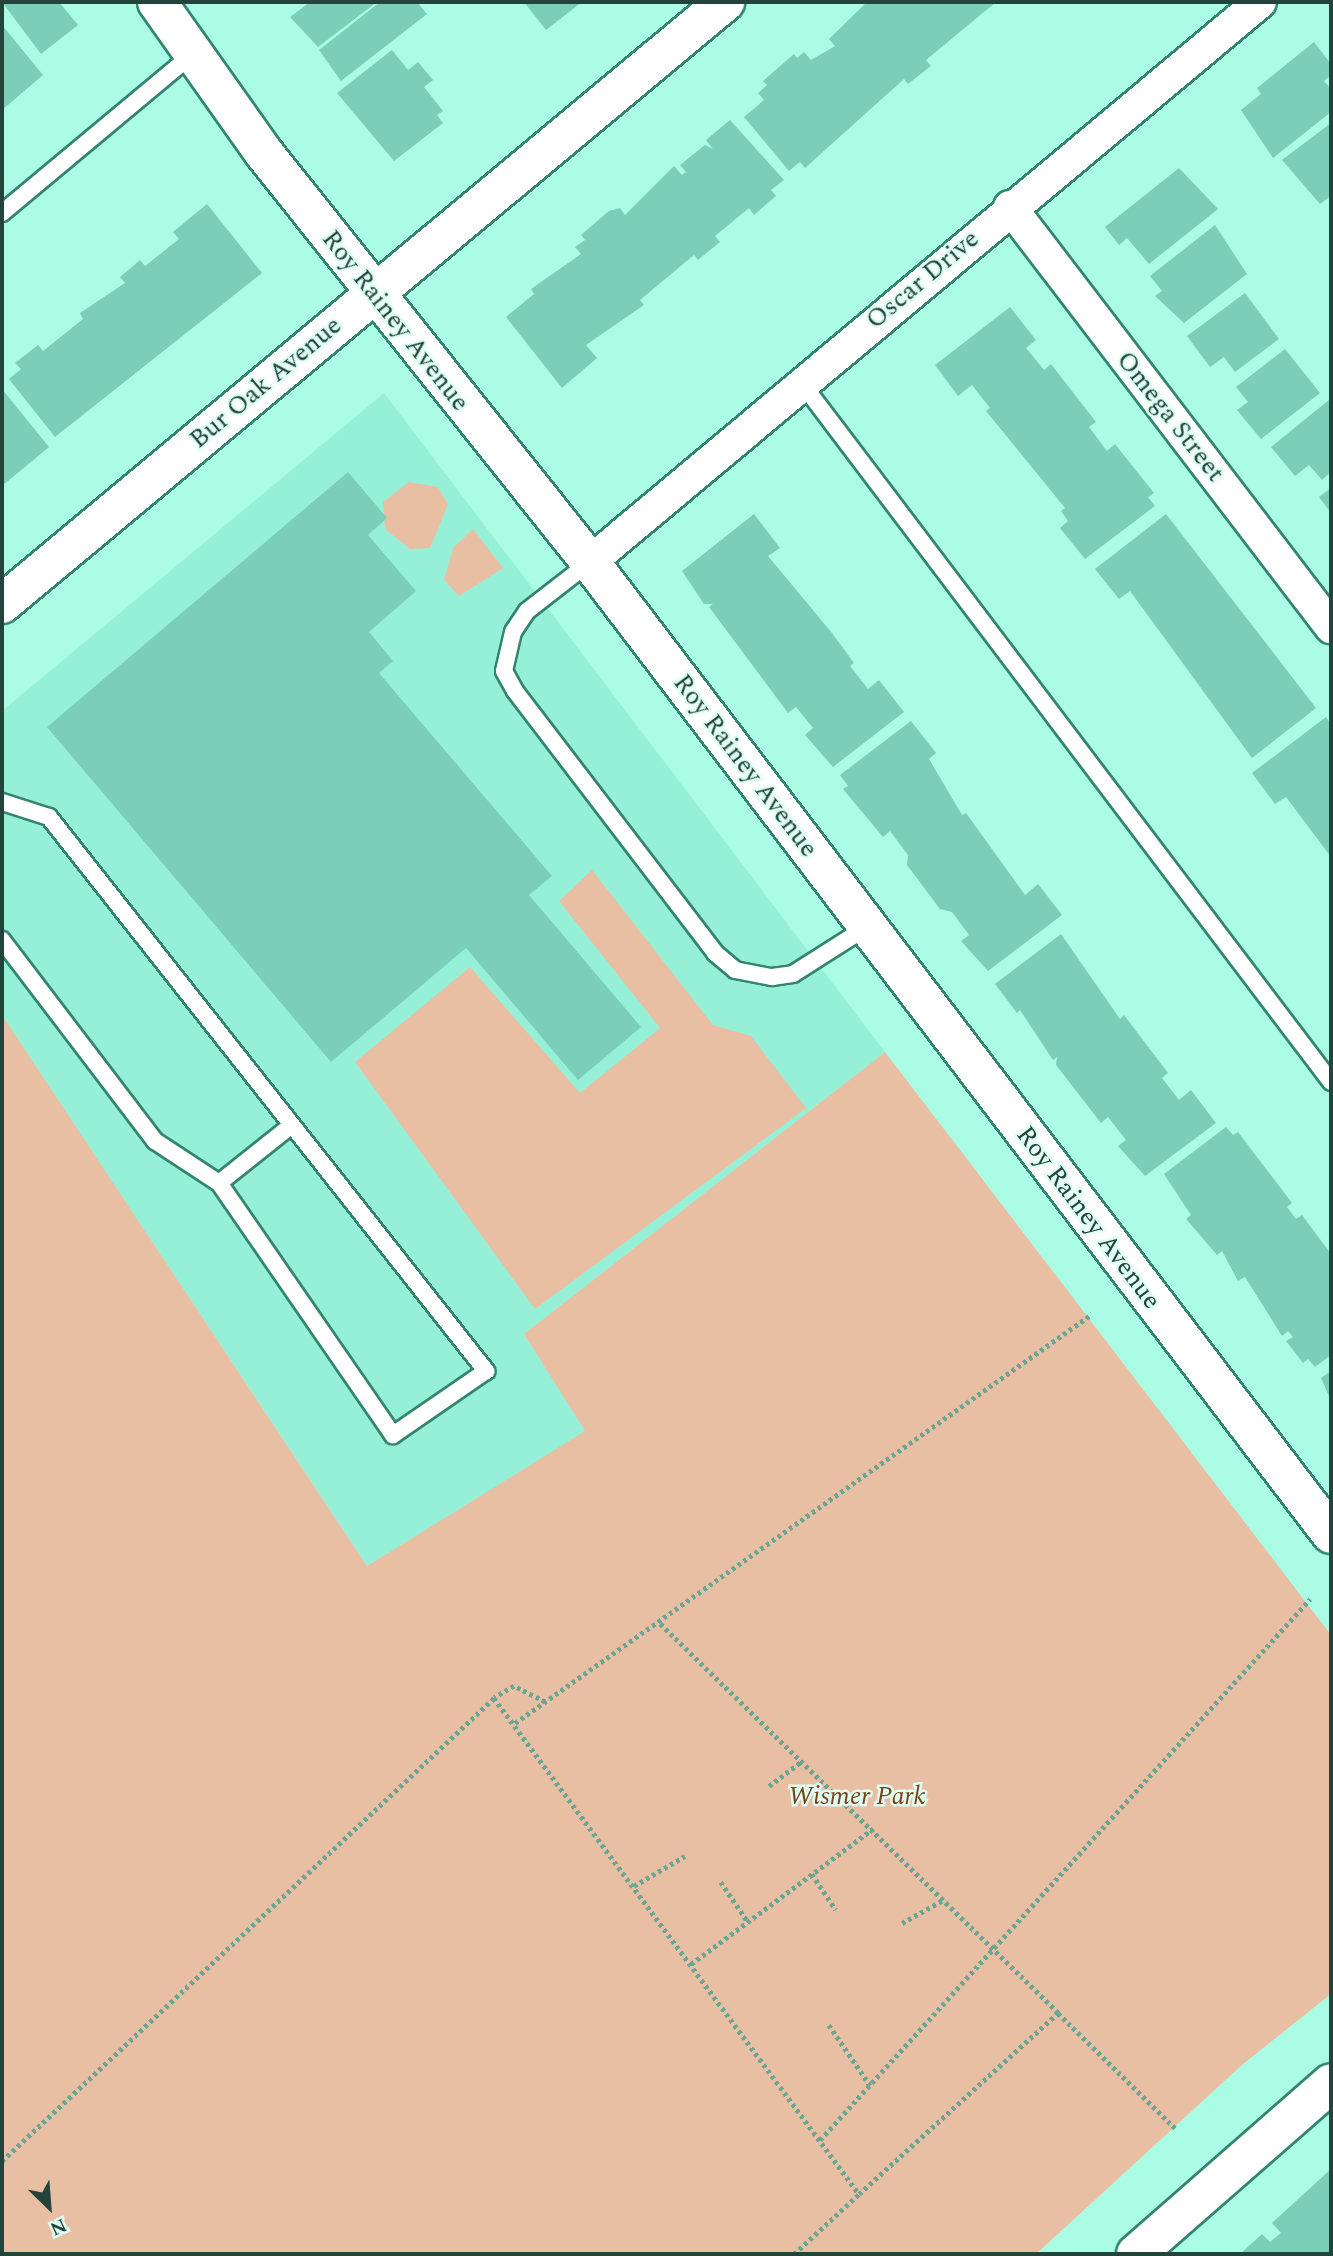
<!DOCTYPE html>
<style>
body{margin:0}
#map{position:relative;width:1333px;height:2256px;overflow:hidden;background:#abfce4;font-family:Spectral,serif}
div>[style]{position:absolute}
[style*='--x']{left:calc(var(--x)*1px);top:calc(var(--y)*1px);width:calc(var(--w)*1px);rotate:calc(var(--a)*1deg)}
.built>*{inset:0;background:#96f0d7}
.green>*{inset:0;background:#e9bfa4}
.building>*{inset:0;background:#7bceb7}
.path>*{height:4.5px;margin-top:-2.25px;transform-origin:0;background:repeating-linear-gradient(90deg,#6ba594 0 3.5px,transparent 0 7px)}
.roads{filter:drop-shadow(2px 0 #338470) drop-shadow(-2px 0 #338470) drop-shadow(0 2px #338470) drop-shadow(0 -2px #338470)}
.service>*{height:16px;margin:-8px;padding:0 8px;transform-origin:8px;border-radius:8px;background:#fff}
.minor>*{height:32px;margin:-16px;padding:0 16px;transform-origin:16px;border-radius:16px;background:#fff}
.tertiary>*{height:38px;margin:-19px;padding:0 19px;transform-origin:19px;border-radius:19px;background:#fff}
span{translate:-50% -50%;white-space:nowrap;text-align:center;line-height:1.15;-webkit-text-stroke:5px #dffef4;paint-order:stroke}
.street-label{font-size:26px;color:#23443b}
.park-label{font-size:26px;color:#794217;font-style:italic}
.frame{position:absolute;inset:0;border:4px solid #23443b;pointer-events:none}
.north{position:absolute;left:14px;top:2172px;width:70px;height:70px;-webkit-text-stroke:5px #dffef4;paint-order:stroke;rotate:155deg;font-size:19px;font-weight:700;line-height:28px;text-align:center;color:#23443b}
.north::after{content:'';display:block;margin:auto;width:24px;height:32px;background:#23443b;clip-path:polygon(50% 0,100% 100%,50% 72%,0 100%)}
</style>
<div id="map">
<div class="built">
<div style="clip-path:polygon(384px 393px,885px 1052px,524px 1334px,586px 1431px,367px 1566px,2px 1015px,2px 711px)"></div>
</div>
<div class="green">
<div style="clip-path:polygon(409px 482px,438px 487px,448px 504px,430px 548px,410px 549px,385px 529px,383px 502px)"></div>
<div style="clip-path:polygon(473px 529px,503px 568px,459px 596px,444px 580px,453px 548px)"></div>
<div style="clip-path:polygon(592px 870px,713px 1025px,751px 1036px,806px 1108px,535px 1309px,355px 1062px,470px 967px,580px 1093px,660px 1028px,559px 901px)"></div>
<div style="clip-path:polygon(2px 1015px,367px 1566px,585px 1431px,524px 1334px,885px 1052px,1331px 1635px,1331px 1994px,1243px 2064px,1036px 2254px,2px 2254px)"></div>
</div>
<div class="building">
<div style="clip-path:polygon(2px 2px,59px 2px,78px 25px,41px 54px)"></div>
<div style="clip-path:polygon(310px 2px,377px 2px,318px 47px,290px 17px)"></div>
<div style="clip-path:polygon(380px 2px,417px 2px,427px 14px,341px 81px,319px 50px)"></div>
<div style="clip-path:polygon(524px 2px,582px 2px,546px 30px)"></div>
<div style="clip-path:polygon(867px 2px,996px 2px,926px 60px,931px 66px,908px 84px,904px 79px,805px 168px,800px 162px,789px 171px,744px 117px,764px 100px,758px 93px,767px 85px,763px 81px,794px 54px,797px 58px,804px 52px,811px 60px,835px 46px,829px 39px)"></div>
<div style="clip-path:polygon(2px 25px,43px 75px,2px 110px)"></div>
<div style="clip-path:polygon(1314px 42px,1331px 64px,1331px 75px,1324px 81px,1331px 89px,1331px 112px,1273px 158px,1241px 110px,1261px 94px,1257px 88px)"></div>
<div style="clip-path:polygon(392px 50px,408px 70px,418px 62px,433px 80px,424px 87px,443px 111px,437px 115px,443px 123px,394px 161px,337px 93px)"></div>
<div style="clip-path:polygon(730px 120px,784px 180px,771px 190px,776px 196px,754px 215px,749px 208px,715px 236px,720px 242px,698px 260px,694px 255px,640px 300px,644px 305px,586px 345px,597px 358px,562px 388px,506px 317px,534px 294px,531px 289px,581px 254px,575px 247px,585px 240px,581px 235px,609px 211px,620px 208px,625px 215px,674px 166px,682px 175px,686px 172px,680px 165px,705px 145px,713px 149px,706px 140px)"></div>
<div style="clip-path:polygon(1331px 123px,1331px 196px,1320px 204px,1282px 160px)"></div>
<div style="clip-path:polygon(1179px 168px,1218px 209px,1149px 264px,1127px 238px,1119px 245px,1105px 227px)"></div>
<div style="clip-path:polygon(207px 204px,262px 273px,55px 437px,9px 379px,21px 369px,15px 363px,38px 345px,43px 351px,83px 319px,80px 313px,125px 283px,120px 277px,140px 260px,145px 266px,179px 239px,173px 232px)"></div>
<div style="clip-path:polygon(1215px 225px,1247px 274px,1184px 323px,1155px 296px,1162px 291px,1150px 276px)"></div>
<div style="clip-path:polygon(1245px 293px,1279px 339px,1235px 372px,1224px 357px,1210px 367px,1187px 336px)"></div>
<div style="clip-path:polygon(1010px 307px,1036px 340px,1026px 348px,1044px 370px,1051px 364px,1096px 422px,1089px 427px,1107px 451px,1115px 444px,1154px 493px,1148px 497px,1155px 506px,1085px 559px,1060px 528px,1068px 521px,1061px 511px,1065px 508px,986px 411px,990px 408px,972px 385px,958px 396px,935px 365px)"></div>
<div style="clip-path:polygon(1285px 349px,1320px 393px,1261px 439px,1237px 410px,1248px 402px,1236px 387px)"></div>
<div style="clip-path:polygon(2px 389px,49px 447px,2px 486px)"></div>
<div style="clip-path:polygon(1329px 400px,1331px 472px,1322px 480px,1309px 465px,1295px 476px,1271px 447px)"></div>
<div style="clip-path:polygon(348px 472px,387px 518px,368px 535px,416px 591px,369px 632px,393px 661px,379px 673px,552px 876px,529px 895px,641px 1027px,578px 1080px,466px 948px,331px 1062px,47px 727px)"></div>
<div style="clip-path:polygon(1331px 488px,1331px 513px,1319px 497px)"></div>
<div style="clip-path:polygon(754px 514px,780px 548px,768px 556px,832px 633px,854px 663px,850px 666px,868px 689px,879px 680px,904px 712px,833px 767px,805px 735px,813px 728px,796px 707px,788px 713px,709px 607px,713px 604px,704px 604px,682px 571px)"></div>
<div style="clip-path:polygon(1166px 514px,1316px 708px,1252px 758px,1130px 591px,1119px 599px,1095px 569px)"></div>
<div style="clip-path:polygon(1326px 717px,1331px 725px,1331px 857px,1286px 797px,1275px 804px,1252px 773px)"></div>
<div style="clip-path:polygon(911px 721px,936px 753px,929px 759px,962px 815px,966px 813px,1025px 895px,1038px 884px,1062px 915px,988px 971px,961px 941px,969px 935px,952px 912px,940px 909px,907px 865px,908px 855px,890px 831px,883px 837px,843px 789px,848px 786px,840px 775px)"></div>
<div style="clip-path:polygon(1061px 934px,1120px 1019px,1124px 1015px,1168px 1073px,1162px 1078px,1179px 1100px,1191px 1090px,1216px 1123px,1145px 1176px,1118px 1146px,1126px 1140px,1108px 1117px,1101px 1123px,1056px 1065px,1057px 1057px,1053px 1060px,1020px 1010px,1017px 1013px,995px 984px)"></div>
<div style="clip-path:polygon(1226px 1127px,1233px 1135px,1238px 1132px,1292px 1203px,1287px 1207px,1296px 1219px,1302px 1215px,1331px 1254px,1331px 1355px,1315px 1367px,1308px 1359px,1303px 1363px,1286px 1341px,1293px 1337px,1288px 1331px,1282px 1336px,1245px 1277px,1238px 1281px,1222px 1251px,1217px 1255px,1186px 1219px,1191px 1215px,1164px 1174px)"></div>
<div style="clip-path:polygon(1331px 1371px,1331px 1401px,1321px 1378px)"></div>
<div style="clip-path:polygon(1331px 2169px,1331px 2254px,1240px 2254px,1262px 2234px,1270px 2242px,1281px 2233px,1272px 2223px)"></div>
</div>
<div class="path">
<div style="--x:545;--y:1702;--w:35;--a:-153"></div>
<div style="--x:514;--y:1686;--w:23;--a:149"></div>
<div style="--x:494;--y:1698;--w:616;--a:53.65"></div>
<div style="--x:859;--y:2194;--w:269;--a:-42.3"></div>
<div style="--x:1058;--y:2013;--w:558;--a:-135.65"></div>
<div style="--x:515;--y:1723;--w:707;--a:-35.33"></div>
<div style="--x:769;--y:1786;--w:41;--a:-37.1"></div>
<div style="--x:812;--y:1874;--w:43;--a:56.3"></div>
<div style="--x:721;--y:1882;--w:48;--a:56"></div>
<div style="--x:634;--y:1886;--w:59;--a:-30.5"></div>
<div style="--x:902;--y:1923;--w:49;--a:-29.2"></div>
<div style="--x:691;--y:1964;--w:227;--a:-36.6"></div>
<div style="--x:1058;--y:2013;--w:167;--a:44.5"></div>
<div style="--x:829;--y:2025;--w:73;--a:55.7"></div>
<div style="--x:820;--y:2140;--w:730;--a:-47.83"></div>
<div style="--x:2;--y:2161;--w:676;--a:-43.26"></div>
<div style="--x:794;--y:2254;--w:88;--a:-42.7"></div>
</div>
<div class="roads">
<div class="service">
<div style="--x:2;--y:213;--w:250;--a:-39.8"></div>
<div style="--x:801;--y:382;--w:878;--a:52.87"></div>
<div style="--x:590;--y:562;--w:80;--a:142.1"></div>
<div style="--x:527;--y:611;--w:25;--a:124"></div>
<div style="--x:513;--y:632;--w:40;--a:103"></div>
<div style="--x:504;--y:671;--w:23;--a:61"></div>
<div style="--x:515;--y:691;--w:330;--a:52.6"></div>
<div style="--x:715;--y:953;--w:26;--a:40"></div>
<div style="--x:735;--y:970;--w:38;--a:11"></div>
<div style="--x:772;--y:977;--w:21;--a:-8"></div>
<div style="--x:793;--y:974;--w:88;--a:-32.4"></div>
<div style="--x:2;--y:802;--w:49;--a:17.7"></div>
<div style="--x:49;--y:817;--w:706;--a:51.73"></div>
<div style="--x:486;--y:1371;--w:113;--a:145.5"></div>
<div style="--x:393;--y:1435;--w:306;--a:-124.6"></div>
<div style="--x:219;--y:1183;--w:77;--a:-146.7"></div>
<div style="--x:155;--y:1141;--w:253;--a:-127.3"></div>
<div style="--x:219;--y:1183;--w:93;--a:-38.5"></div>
</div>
<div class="minor">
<div style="--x:1010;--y:207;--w:529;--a:52.61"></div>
<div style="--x:590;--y:562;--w:873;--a:-39.89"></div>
</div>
<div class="tertiary">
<div style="--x:157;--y:2;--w:185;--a:54.7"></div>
<div style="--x:264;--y:153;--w:523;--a:51.44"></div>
<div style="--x:590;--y:562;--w:1222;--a:52.68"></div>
<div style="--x:2;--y:604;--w:941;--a:-39.78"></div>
<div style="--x:1136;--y:2254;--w:259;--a:-41.2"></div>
</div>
</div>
<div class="street-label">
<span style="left:923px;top:280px;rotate:-40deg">Oscar Drive</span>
<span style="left:395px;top:321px;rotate:52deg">Roy Rainey Avenue</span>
<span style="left:266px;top:383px;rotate:-40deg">Bur Oak Avenue</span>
<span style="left:1170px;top:417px;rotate:52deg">Omega Street</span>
<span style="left:745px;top:766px;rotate:53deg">Roy Rainey Avenue</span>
<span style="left:1088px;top:1218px;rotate:53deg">Roy Rainey Avenue</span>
</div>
<div class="park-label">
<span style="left:857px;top:1797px">Wismer Park</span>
</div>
<div class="frame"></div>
<div class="north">N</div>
</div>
